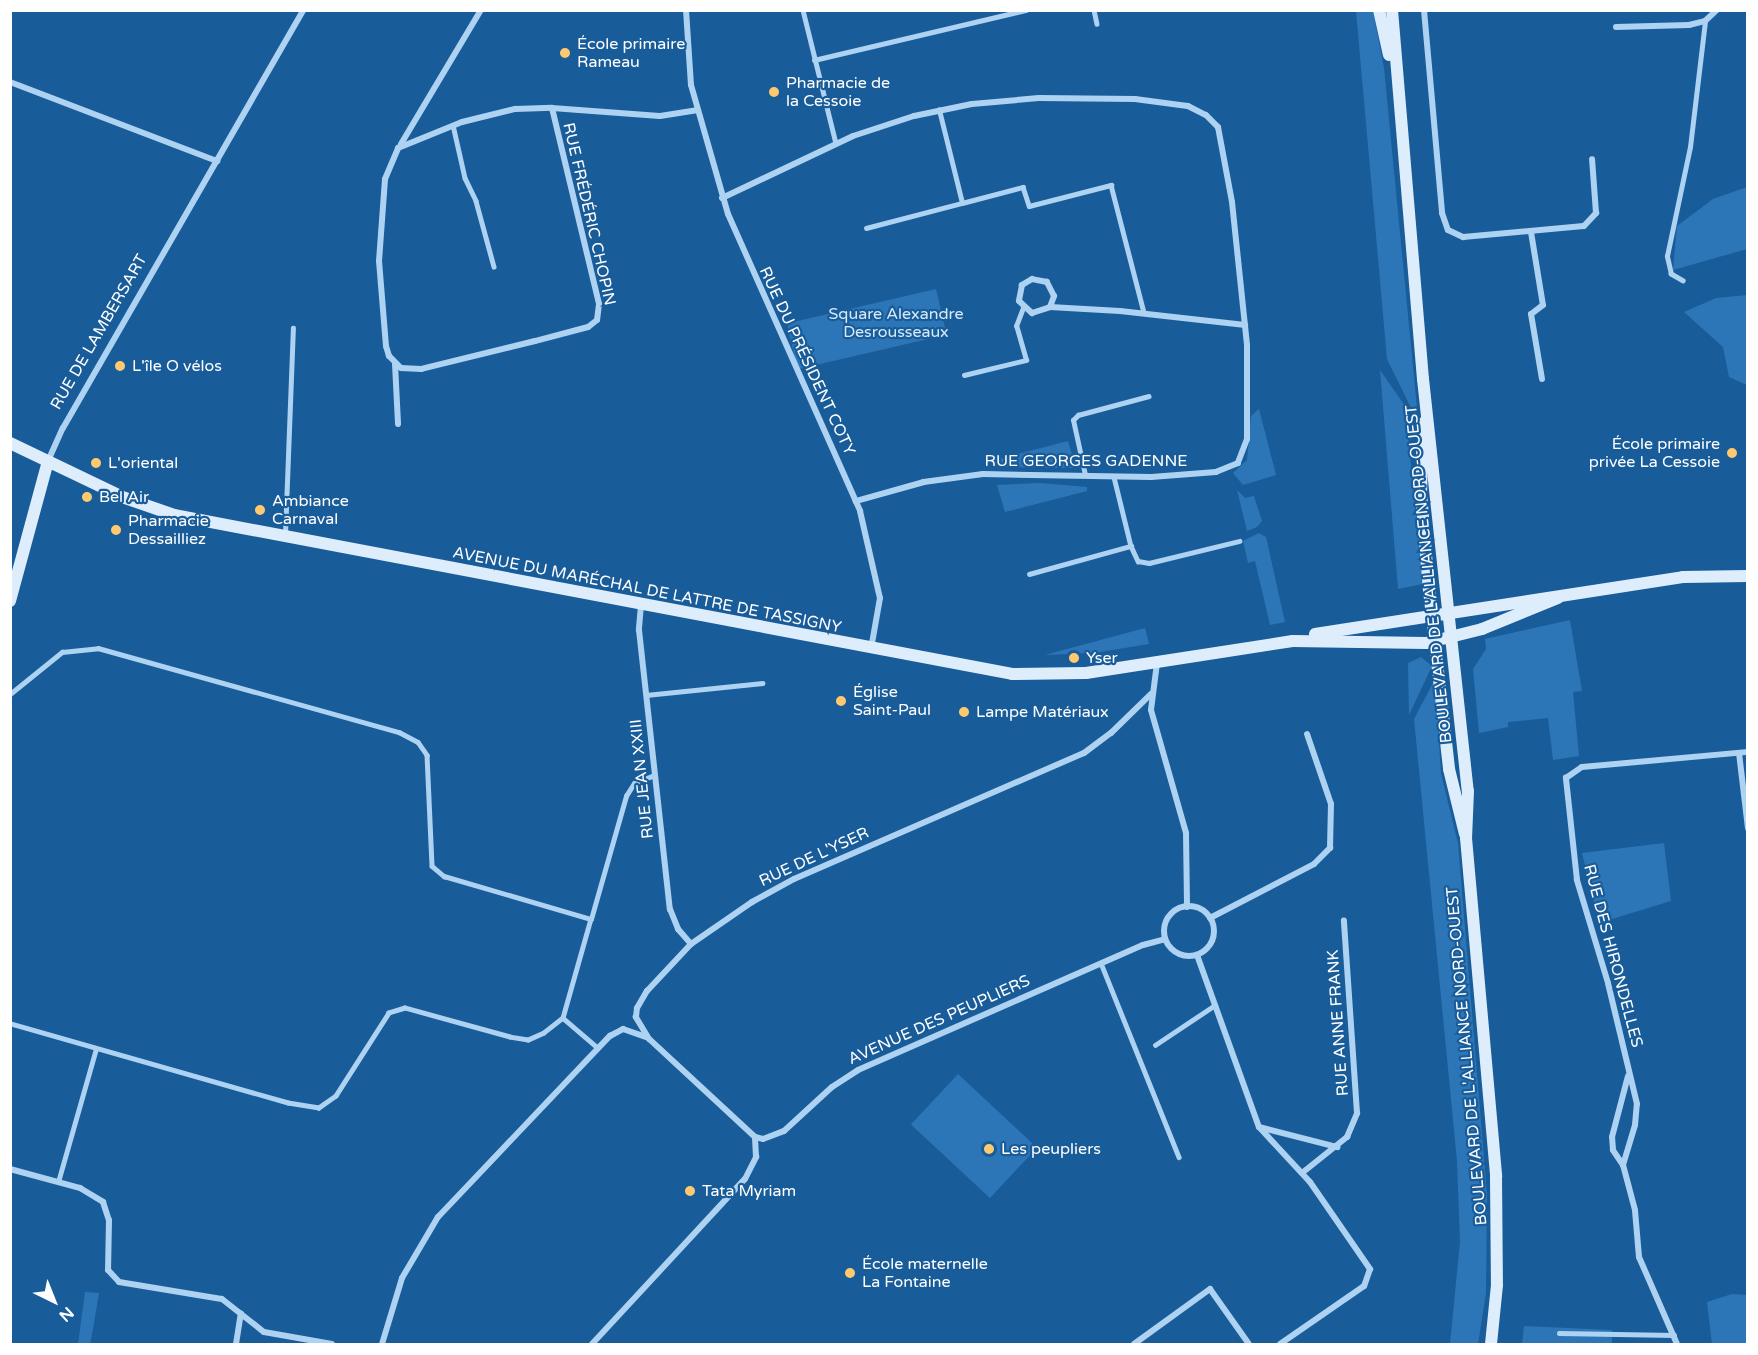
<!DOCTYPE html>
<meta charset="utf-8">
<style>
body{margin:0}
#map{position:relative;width:1758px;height:1355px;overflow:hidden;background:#195c9a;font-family:"Varela Round",sans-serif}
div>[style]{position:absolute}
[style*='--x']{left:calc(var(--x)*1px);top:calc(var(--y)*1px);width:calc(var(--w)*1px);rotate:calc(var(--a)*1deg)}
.green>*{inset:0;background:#2c76b7;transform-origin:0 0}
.lane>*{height:4.5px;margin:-2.25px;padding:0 2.25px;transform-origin:2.25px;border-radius:2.25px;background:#aed2f1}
.street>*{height:6px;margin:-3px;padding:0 3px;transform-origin:3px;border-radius:3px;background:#aed2f1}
.street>.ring{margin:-3px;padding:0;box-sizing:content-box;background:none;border:6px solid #aed2f1;border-radius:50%}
.secondary>*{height:12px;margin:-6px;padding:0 6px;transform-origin:6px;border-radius:6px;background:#ddedfc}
.dots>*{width:16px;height:16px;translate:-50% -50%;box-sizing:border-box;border:3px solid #195c9a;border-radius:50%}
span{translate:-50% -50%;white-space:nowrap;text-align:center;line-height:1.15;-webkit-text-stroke:4.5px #195c9a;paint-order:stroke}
.poi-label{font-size:16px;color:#fff}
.left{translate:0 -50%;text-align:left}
.right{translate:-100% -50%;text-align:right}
.street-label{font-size:16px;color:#fff}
.park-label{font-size:16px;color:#d6eafc}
.frame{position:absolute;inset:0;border:12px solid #fff;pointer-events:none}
.north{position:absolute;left:24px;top:1271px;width:60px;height:60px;-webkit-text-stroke:4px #195c9a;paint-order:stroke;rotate:137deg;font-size:16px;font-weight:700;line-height:24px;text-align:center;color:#fff}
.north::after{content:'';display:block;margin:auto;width:21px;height:27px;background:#fff;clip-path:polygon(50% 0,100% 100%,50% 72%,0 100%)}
</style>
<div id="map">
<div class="green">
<div style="clip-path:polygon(1356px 11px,1373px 11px,1384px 68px,1417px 408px,1414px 414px,1387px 359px)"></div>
<div style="clip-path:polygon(1747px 187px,1747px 249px,1673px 270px,1677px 226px,1713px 199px)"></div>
<div style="left:936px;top:289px;width:47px;height:153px;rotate:77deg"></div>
<div style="clip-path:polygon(1747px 295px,1748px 295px,1747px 385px,1729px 377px,1723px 347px,1684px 312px,1716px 298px)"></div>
<div style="clip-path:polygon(1380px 370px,1405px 406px,1423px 584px,1398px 589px)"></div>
<div style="clip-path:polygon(1259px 409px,1276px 475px,1243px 485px,1233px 473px,1247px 460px,1251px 416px)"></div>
<div style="clip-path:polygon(1068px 441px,1076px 468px,1002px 467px,999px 459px)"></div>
<div style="clip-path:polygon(1039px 483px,1087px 487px,1087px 491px,1005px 512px,997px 485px)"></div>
<div style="clip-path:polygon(1237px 490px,1245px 498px,1254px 496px,1262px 521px,1257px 527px,1247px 531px)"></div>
<div style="clip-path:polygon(1259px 533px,1266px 537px,1285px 622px,1270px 625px,1255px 561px,1248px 563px,1243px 541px)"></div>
<div style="clip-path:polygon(1570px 620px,1582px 691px,1573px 692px,1579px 756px,1553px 760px,1548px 718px,1508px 722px,1508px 727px,1479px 733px,1473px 669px,1486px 649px,1485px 639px)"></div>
<div style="clip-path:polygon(1145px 628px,1149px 644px,1094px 653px,1045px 655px)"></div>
<div style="clip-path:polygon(1421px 657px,1432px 666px,1409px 715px,1408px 663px)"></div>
<div style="clip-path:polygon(1435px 679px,1441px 774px,1458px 843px,1487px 1195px,1486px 1293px,1478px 1344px,1450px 1344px,1460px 1242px,1457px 1161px,1414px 719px)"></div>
<div style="clip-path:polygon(1664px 843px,1671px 901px,1599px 923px,1582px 853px)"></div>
<div style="left:958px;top:1074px;width:108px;height:69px;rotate:43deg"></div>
<div style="clip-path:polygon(85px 1292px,99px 1293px,93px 1329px,90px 1344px,78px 1344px)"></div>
<div style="clip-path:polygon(1732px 1294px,1747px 1295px,1747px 1344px,1712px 1344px,1707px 1302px)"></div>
<div style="clip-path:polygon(1524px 1326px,1612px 1330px,1612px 1344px,1522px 1344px)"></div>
</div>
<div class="lane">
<div style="--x:803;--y:10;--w:137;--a:76.1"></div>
<div style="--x:1094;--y:10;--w:14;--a:78"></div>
<div style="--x:814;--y:60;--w:218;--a:-13.3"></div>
<div style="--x:453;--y:125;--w:54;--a:77.2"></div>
<div style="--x:465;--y:178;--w:25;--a:64"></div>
<div style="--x:476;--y:201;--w:68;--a:74.7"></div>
<div style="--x:962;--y:203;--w:63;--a:-14.7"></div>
<div style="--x:1023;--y:187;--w:20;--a:72"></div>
<div style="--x:1029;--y:206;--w:85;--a:-14.4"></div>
<div style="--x:1111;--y:185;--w:132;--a:75.5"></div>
<div style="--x:866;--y:228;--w:99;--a:-14.6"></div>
<div style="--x:962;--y:203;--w:96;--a:-103.9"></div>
<div style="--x:1683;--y:281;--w:14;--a:-150"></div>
<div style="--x:1671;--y:274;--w:18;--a:-103"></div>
<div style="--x:1667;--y:256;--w:111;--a:-78.1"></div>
<div style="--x:1690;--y:147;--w:127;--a:-83.2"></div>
<div style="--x:964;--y:375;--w:64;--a:-13.6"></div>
<div style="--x:1026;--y:360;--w:35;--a:-106"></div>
<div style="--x:1016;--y:326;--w:19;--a:-69"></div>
<div style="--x:1085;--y:475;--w:56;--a:-102.3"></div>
<div style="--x:1073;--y:420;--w:7;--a:-45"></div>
<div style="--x:1078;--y:415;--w:73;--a:-15"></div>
<div style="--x:1114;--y:477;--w:71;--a:76.2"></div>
<div style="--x:1131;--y:546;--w:17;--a:65"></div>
<div style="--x:1138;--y:561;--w:11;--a:10"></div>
<div style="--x:1149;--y:563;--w:93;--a:-13.7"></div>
<div style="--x:285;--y:534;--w:206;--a:-87.8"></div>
<div style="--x:1029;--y:574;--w:106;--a:-15.4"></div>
<div style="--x:10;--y:694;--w:67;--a:-38.9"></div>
<div style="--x:62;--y:652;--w:36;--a:-6"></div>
<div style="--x:98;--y:648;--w:313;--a:15.6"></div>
<div style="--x:399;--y:732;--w:21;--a:28"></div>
<div style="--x:418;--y:742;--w:16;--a:55"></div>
<div style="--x:427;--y:755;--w:111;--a:87.4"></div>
<div style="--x:432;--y:866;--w:16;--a:40"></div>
<div style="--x:444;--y:876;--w:153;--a:16.3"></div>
<div style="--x:591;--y:919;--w:103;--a:105.8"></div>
<div style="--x:563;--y:1018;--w:24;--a:142"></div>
<div style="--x:544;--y:1033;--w:17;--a:156"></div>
<div style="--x:528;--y:1040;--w:18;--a:-171"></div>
<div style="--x:510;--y:1037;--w:109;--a:-164.6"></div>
<div style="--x:405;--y:1008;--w:17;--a:163"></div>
<div style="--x:389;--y:1013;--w:98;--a:122.6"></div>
<div style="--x:336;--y:1096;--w:21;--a:145"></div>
<div style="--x:319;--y:1108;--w:31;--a:-171"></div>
<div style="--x:288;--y:1103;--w:289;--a:-164.1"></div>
<div style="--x:646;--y:695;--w:117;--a:-5.9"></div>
<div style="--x:591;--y:919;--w:128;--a:-74.1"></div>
<div style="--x:626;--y:796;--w:15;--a:-58"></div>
<div style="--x:634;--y:783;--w:22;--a:-21"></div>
<div style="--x:1101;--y:963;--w:209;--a:68.1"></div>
<div style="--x:563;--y:1018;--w:46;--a:40.6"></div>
<div style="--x:1155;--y:1045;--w:72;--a:-33.7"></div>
<div style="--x:58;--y:1182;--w:138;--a:-74.1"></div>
<div style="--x:1559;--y:1333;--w:115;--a:1"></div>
</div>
<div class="street">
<div style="--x:686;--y:10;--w:75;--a:86.2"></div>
<div style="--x:691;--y:85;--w:134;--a:74"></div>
<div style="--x:728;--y:214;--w:325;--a:66"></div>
<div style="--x:860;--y:511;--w:89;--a:77.1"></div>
<div style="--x:880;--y:598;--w:52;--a:100"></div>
<div style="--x:1424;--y:10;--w:204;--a:84.9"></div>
<div style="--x:1442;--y:213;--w:18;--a:71"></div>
<div style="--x:1448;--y:230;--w:17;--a:25"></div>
<div style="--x:1463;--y:237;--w:121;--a:-5.2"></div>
<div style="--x:1584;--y:226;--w:18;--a:-47"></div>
<div style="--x:1596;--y:213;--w:54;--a:-94.2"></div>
<div style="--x:1616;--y:27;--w:73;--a:-1.6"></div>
<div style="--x:1689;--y:25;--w:16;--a:-14"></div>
<div style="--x:1705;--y:21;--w:16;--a:-43"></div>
<div style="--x:10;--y:82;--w:222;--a:20.9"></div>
<div style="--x:552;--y:108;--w:202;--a:76.5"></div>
<div style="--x:599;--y:304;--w:16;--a:97"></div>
<div style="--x:597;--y:320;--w:11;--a:142"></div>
<div style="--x:588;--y:327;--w:55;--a:165.2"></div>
<div style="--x:535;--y:341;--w:117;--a:166.2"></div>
<div style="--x:421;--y:369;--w:20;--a:-177"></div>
<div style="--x:401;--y:368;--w:17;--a:-135"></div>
<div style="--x:389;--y:356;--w:10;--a:-107"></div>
<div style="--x:386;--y:346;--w:85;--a:-94.7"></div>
<div style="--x:379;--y:261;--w:82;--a:-85.8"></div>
<div style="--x:385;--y:179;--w:34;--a:-67"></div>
<div style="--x:398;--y:148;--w:69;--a:-22.1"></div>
<div style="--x:462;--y:122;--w:55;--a:-13.8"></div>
<div style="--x:515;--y:109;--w:37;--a:-2"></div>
<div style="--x:552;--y:108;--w:108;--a:4.2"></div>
<div style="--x:660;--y:116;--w:37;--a:-9"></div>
<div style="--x:401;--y:144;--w:156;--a:-59.2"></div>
<div style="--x:722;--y:198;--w:145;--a:-25.3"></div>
<div style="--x:853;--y:136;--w:64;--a:-18.2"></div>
<div style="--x:914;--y:116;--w:59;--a:-11.7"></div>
<div style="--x:972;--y:104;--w:67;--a:-5.1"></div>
<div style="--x:1039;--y:98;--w:96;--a:0.6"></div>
<div style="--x:1135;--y:99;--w:53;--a:7.5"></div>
<div style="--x:1188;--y:106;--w:20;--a:27"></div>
<div style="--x:1206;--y:115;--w:17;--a:45"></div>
<div style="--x:1218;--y:127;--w:76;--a:79.4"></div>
<div style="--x:1232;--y:202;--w:144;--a:84"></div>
<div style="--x:1247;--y:345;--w:94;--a:90"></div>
<div style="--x:1247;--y:439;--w:26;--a:111"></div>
<div style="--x:1238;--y:463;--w:24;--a:158"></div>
<div style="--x:1216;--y:472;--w:65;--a:175.6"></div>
<div style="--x:1151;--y:477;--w:168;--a:-179"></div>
<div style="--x:983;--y:474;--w:60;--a:172.3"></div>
<div style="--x:924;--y:482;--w:71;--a:164.4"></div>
<div style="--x:1531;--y:232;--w:74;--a:80.7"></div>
<div style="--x:1543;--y:305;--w:15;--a:143"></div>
<div style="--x:1531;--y:314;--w:66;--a:80.4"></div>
<div style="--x:1050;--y:307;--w:12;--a:-70"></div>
<div style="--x:1054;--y:296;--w:16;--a:-117"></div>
<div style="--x:1047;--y:282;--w:15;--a:-169"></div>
<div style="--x:1032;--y:279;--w:12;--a:149"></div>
<div style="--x:1022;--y:285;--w:16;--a:101"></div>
<div style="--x:1019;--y:301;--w:18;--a:43"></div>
<div style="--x:1032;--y:313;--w:19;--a:-18"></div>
<div style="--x:1050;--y:307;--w:70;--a:3.3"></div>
<div style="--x:1120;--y:311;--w:126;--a:6.4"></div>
<div style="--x:395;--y:364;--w:60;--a:87.1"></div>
<div style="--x:48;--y:461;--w:36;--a:-66"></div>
<div style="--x:63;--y:428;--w:482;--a:-60.1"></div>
<div style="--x:641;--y:605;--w:25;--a:95"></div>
<div style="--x:639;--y:630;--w:281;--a:83.7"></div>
<div style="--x:670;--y:909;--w:22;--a:68"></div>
<div style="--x:678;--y:929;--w:20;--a:49"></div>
<div style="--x:1157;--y:663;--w:47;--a:97.3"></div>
<div style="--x:1151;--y:710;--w:128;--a:74.1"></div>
<div style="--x:1186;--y:833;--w:74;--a:89.2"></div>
<div style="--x:1739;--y:753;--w:76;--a:83.2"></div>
<div class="ring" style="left:1164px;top:906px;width:44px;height:44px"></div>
<div style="--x:1210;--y:918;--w:117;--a:-27.4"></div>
<div style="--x:1314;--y:864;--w:23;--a:-45"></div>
<div style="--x:1330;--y:848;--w:44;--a:-88.7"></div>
<div style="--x:1331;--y:804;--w:74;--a:-108.9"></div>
<div style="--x:1197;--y:955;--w:183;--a:70.2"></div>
<div style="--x:1259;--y:1127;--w:75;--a:47.2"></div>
<div style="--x:1310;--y:1182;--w:106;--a:55.4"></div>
<div style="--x:1370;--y:1269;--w:18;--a:109"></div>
<div style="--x:1364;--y:1286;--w:102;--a:145.4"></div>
<div style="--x:1259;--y:1127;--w:81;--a:14.4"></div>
<div style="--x:755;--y:1137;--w:144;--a:-137.2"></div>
<div style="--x:649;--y:1039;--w:26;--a:-121"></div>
<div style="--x:636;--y:1017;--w:9;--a:-84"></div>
<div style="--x:637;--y:1008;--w:20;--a:-60"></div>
<div style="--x:647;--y:991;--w:64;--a:-46.9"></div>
<div style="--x:691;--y:944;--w:74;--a:-34.5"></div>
<div style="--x:752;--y:902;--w:48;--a:-28.7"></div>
<div style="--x:794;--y:879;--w:316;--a:-23.5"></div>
<div style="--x:1084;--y:753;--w:34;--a:-37"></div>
<div style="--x:1111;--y:733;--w:56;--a:-44.3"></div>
<div style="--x:755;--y:1137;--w:8;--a:14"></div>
<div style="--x:763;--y:1139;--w:22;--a:-21"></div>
<div style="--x:784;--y:1131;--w:65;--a:-42.5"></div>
<div style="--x:832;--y:1087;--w:31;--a:-33"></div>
<div style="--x:858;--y:1070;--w:311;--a:-23.7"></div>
<div style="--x:1143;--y:945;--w:23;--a:-15"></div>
<div style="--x:1623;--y:1165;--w:18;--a:-124"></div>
<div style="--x:1613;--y:1150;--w:13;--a:-94"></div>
<div style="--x:1612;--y:1137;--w:63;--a:-75.3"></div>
<div style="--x:10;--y:1169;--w:73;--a:15.2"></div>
<div style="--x:80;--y:1188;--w:27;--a:31"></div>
<div style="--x:103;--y:1202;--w:19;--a:72"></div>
<div style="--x:109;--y:1220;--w:50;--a:91.1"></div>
<div style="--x:108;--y:1270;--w:16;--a:47"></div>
<div style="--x:119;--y:1282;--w:104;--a:9.4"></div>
<div style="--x:222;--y:1299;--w:53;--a:38.2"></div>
<div style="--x:264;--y:1332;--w:69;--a:10"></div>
<div style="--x:1302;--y:1173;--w:58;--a:-38.7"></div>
<div style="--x:1347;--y:1137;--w:26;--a:-67"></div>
<div style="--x:1357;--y:1113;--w:193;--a:-93.9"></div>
<div style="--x:236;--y:1344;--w:31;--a:-81"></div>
<div style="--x:382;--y:1344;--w:69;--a:-73.1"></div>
<div style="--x:402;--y:1278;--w:71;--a:-59.5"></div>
<div style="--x:438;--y:1217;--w:250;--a:-46.5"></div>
<div style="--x:610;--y:1036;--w:15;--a:-28"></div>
<div style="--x:623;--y:1029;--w:24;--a:19"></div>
<div style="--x:592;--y:1344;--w:225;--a:-47.2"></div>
<div style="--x:745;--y:1179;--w:25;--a:-63"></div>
<div style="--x:756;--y:1157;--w:20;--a:-93"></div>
<div style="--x:1134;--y:1344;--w:94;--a:-35.9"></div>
<div style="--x:1210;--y:1289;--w:67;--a:54.7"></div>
<div style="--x:1677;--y:1344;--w:95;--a:-113.6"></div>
<div style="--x:1639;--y:1257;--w:47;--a:-94.9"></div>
<div style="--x:1635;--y:1210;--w:47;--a:-104.9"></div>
<div style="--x:1623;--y:1165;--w:42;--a:-73.3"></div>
<div style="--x:1635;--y:1125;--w:21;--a:-85"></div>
<div style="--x:1637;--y:1104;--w:124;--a:-103.5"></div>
<div style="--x:1608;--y:983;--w:108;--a:-106.8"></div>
<div style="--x:1577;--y:880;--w:103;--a:-96.2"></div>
<div style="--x:1566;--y:778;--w:19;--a:-35"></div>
<div style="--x:1582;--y:767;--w:167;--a:-5.2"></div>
</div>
<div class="secondary">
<div style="--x:1379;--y:10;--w:46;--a:77.5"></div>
<div style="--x:1392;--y:10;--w:370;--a:85.2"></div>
<div style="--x:1423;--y:379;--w:414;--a:83.8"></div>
<div style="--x:1468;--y:791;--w:47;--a:92.4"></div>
<div style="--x:1466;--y:838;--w:340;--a:84.9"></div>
<div style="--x:1496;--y:1177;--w:108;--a:89.5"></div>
<div style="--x:1497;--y:1285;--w:59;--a:95.8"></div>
<div style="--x:1423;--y:423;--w:70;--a:91.6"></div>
<div style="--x:1421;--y:493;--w:97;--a:85.3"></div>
<div style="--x:1429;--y:590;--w:180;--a:83.6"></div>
<div style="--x:1449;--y:769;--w:67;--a:76.2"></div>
<div style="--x:10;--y:443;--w:127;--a:25.6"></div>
<div style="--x:125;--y:498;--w:52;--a:19.1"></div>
<div style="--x:174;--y:515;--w:853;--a:10.74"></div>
<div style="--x:1012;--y:674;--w:74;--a:-0.8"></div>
<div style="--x:1086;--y:673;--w:209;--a:-8.8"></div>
<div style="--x:1293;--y:641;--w:133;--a:0.9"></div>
<div style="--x:1426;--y:643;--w:58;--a:-14"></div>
<div style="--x:1482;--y:629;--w:82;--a:-22.2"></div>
<div style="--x:10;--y:601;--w:145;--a:-74.8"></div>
<div style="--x:1315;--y:634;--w:372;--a:-8.8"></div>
<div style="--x:1683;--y:577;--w:65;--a:-0.9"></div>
</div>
<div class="dots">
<div style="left:565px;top:53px;background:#ffca6f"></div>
<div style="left:774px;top:92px;background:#ffca6f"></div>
<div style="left:120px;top:366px;background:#ffca6f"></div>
<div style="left:1732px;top:453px;background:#ffca6f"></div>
<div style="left:96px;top:463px;background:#ffca6f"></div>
<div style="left:87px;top:497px;background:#ffca6f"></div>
<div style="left:260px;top:510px;background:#ffca6f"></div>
<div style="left:116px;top:530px;background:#ffca6f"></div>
<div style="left:1074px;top:658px;background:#ffca6f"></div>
<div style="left:841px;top:701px;background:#ffca6f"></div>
<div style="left:964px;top:712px;background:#ffca6f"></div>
<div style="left:989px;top:1149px;background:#ffca6f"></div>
<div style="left:690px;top:1191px;background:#ffca6f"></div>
<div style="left:850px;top:1273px;background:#ffca6f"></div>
</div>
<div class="poi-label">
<span class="left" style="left:577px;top:53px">École primaire<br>Rameau</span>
<span class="left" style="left:786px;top:92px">Pharmacie de<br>la Cessoie</span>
<span class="left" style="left:132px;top:366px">L'île O vélos</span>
<span class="right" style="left:1720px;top:453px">École primaire<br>privée La Cessoie</span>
<span class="left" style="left:108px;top:463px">L'oriental</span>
<span class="left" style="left:99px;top:497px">Bel Air</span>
<span class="left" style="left:272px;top:510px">Ambiance<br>Carnaval</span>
<span class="left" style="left:128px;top:530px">Pharmacie<br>Dessailliez</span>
<span class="left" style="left:1086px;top:658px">Yser</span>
<span class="left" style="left:853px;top:701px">Église<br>Saint-Paul</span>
<span class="left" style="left:976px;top:712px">Lampe Matériaux</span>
<span class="left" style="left:1001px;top:1149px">Les peupliers</span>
<span class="left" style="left:702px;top:1191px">Tata Myriam</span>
<span class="left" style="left:862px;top:1273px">École maternelle<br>La Fontaine</span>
</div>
<div class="street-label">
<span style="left:589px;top:214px;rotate:77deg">RUE FRÉDÉRIC CHOPIN</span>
<span style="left:99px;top:332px;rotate:-60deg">RUE DE LAMBERSART</span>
<span style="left:807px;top:361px;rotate:65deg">RUE DU PRÉSIDENT COTY</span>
<span style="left:1086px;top:461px">RUE GEORGES GADENNE</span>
<span style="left:1429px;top:574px;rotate:-96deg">BOULEVARD DE L'ALLIANCE NORD-OUEST</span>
<span style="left:647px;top:590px;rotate:11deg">AVENUE DU MARÉCHAL DE LATTRE DE TASSIGNY</span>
<span style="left:642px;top:779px;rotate:-96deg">RUE JEAN XXIII</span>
<span style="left:814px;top:857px;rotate:-25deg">RUE DE L'YSER</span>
<span style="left:1613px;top:956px;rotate:75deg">RUE DES HIRONDELLES</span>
<span style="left:939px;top:1020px;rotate:-24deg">AVENUE DES PEUPLIERS</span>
<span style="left:1338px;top:1023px;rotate:-94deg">RUE ANNE FRANK</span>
<span style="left:1467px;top:1056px;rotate:-95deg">BOULEVARD DE L'ALLIANCE NORD-OUEST</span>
</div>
<div class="park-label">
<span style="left:896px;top:323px">Square Alexandre<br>Desrousseaux</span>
</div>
<div class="frame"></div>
<div class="north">N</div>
</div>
